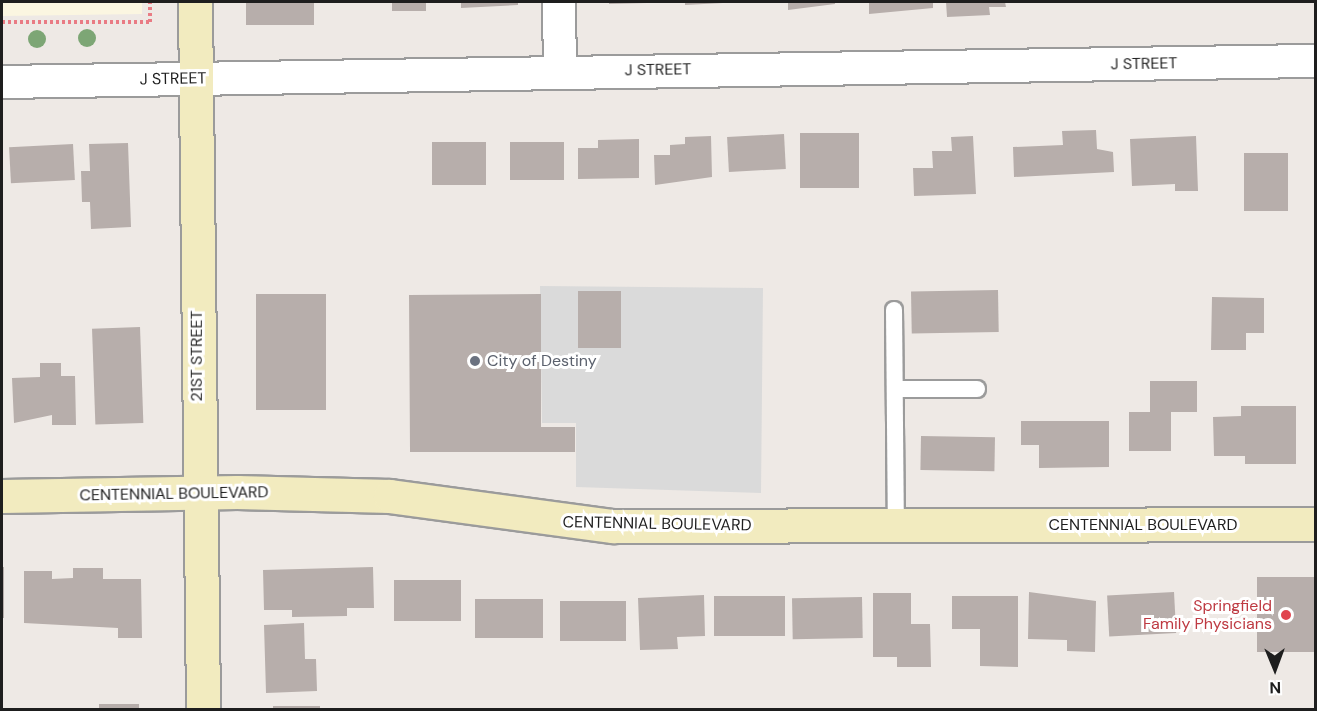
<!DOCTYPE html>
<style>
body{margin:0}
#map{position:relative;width:1317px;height:711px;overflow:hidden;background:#eee9e5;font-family:"DM Sans",sans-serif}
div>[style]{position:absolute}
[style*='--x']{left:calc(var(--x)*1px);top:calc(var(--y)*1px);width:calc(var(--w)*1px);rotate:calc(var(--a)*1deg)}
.education>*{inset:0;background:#fbf6e1}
.parking>*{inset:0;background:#dadada}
.building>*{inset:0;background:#b7aeab;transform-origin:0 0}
.path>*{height:4px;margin-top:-2px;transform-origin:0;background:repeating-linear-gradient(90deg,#e97b84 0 3px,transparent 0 6px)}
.roads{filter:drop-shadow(2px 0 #9b9b9b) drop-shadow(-2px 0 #9b9b9b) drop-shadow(0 2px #9b9b9b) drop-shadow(0 -2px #9b9b9b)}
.lane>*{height:16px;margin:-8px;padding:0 8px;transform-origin:8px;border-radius:8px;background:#fff}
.street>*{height:32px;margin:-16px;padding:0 16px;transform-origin:16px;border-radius:16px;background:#fff}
.secondary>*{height:33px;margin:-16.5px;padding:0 16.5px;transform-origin:16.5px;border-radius:16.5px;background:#f2ebbf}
.trees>*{width:18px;height:18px;margin:-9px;border-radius:50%;background:#7da675}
.dots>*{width:16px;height:16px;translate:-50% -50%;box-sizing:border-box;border:3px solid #fff;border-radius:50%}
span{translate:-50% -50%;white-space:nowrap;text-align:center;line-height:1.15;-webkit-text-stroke:6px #fff;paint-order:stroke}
.street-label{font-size:16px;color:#1e1e1e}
.worship-label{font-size:16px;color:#5b616d}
.left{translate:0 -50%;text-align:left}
.health-label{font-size:16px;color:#be3a42}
.right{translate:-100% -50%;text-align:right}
.frame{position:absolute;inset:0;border:3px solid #1e1e1e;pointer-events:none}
.north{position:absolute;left:1245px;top:639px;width:60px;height:60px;-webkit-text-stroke:4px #fff;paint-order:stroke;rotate:179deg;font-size:16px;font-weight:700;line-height:24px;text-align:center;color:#1e1e1e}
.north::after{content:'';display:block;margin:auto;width:21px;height:27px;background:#1e1e1e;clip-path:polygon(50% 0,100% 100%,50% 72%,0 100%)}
</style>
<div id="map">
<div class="education">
<div style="clip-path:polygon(2px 2px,142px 2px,142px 14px,2px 16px)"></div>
</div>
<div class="parking">
<div style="clip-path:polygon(540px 286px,763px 288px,761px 493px,576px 487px,576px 423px,542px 423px)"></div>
</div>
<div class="building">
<div style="left:246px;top:2px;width:68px;height:23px"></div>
<div style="left:392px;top:2px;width:34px;height:9px"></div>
<div style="clip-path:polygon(461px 2px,518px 2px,518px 5px,461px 8px)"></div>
<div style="clip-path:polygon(609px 2px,647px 2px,647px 3px,609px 4px)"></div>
<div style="clip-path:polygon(685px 2px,723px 2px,723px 3px,685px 5px)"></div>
<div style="clip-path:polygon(788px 2px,835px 2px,835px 4px,788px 10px)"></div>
<div style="clip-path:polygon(869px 2px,933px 2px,933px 8px,869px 14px)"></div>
<div style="clip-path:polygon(946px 2px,1005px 2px,1006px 7px,989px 7px,990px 15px,947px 17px)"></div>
<div style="clip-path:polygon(1096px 130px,1097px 149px,1113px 152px,1114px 172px,1014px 177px,1013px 147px,1063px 145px,1062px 131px)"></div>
<div style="left:800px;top:133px;width:59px;height:55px"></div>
<div style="left:784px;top:134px;width:35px;height:57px;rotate:87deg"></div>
<div style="clip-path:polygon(711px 136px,712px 177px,655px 185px,654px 155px,670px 155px,670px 145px,685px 144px,685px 137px)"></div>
<div style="clip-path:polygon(973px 136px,976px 194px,914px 196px,913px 168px,933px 168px,932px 151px,952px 151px,951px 137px)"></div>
<div style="clip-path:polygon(1196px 136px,1198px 191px,1175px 191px,1175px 184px,1132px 186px,1130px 139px)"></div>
<div style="clip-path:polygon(639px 139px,639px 178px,578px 179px,578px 148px,598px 148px,598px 140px)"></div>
<div style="left:432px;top:142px;width:54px;height:43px"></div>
<div style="left:510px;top:142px;width:54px;height:38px"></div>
<div style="clip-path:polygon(128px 143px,131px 227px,91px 229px,90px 202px,82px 202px,81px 171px,90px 171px,89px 144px)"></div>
<div style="left:73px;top:144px;width:36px;height:64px;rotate:87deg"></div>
<div style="left:1288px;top:153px;width:58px;height:44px;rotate:90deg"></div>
<div style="left:998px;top:290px;width:42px;height:87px;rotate:89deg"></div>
<div style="left:578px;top:291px;width:43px;height:57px"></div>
<div style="left:256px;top:294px;width:70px;height:116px"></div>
<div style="clip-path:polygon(541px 294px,541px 427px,575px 427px,575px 452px,410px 452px,409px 295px)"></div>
<div style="clip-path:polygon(1212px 297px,1264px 298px,1264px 333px,1246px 333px,1246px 350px,1211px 350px)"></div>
<div style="left:140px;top:327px;width:96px;height:48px;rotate:88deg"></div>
<div style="clip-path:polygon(40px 363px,61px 363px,61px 376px,75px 376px,76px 425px,52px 425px,52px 415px,14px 423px,12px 378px,40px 377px)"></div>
<div style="clip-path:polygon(1150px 381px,1197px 381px,1197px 412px,1171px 412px,1171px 451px,1129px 451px,1129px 412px,1150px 412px)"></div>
<div style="clip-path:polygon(1241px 406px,1296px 406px,1296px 464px,1245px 464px,1245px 456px,1214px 456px,1213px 417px,1241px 416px)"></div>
<div style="clip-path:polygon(1021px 421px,1109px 421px,1109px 467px,1039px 468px,1039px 445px,1021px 445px)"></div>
<div style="left:921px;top:436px;width:74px;height:34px;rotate:1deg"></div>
<div style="left:2px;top:567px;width:2px;height:51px"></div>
<div style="clip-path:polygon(373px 567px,374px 608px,347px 608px,347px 616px,292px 617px,292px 610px,264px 610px,263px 570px)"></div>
<div style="clip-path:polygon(73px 568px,103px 568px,103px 579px,141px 579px,142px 638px,118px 638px,118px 628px,24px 623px,24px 571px,52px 571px,52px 579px,73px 578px)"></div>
<div style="left:1316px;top:577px;width:75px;height:59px;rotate:90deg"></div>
<div style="left:394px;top:580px;width:67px;height:41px"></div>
<div style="clip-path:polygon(1029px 592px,1096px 601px,1095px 652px,1067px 651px,1067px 640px,1028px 639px)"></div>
<div style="left:1174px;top:592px;width:41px;height:67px;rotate:87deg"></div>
<div style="clip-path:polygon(873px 593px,911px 593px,911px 624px,930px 624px,931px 667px,897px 667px,897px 657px,873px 657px)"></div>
<div style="clip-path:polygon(704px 595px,705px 636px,677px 637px,678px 649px,640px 650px,638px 598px)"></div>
<div style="left:785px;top:596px;width:40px;height:71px;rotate:90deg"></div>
<div style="clip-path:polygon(952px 596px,1018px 596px,1018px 667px,980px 666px,980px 629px,952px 629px)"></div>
<div style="left:862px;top:597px;width:41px;height:70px;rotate:89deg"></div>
<div style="left:543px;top:599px;width:39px;height:68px;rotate:90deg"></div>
<div style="left:560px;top:601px;width:66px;height:40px"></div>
<div style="clip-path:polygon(304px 623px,305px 659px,316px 659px,317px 691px,266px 693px,264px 625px)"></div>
<div style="left:99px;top:704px;width:40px;height:6px"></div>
<div style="left:273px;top:706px;width:47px;height:4px"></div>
</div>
<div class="path">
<div style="--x:2;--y:22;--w:148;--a:0"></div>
<div style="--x:150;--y:22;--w:20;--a:-90"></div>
</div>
<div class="roads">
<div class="lane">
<div style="--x:894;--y:310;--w:215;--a:89.5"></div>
<div style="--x:895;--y:389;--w:82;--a:0"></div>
</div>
<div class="street">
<div style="--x:559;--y:2;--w:70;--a:89.2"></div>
<div style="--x:2;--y:82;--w:1314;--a:-0.92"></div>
</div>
<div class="secondary">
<div style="--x:195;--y:2;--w:708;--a:89.35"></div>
<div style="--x:2;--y:496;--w:235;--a:-1"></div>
<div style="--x:237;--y:492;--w:153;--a:1.5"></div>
<div style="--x:390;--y:496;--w:225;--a:7.7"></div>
<div style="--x:613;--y:526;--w:703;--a:-0.16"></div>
</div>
</div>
<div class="trees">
<div style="left:87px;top:38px"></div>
<div style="left:37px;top:39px"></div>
</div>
<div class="dots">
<div style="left:475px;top:361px;background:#6b7280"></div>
<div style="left:1286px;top:615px;background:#e0444e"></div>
</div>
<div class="street-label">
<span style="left:1144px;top:64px;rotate:-1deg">J STREET</span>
<span style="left:658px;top:70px;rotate:-1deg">J STREET</span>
<span style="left:173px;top:79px;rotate:-1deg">J STREET</span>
<span style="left:197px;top:356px;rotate:-90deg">21ST STREET</span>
<span style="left:174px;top:494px;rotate:-1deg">CENTENNIAL BOULEVARD</span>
<span style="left:657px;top:524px;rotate:1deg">CENTENNIAL BOULEVARD</span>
<span style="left:1143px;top:525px">CENTENNIAL BOULEVARD</span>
</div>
<div class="worship-label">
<span class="left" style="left:487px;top:361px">City of Destiny</span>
</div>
<div class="health-label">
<span class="right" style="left:1272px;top:615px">Springfield<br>Family Physicians</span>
</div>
<div class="frame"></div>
<div class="north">N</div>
</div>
